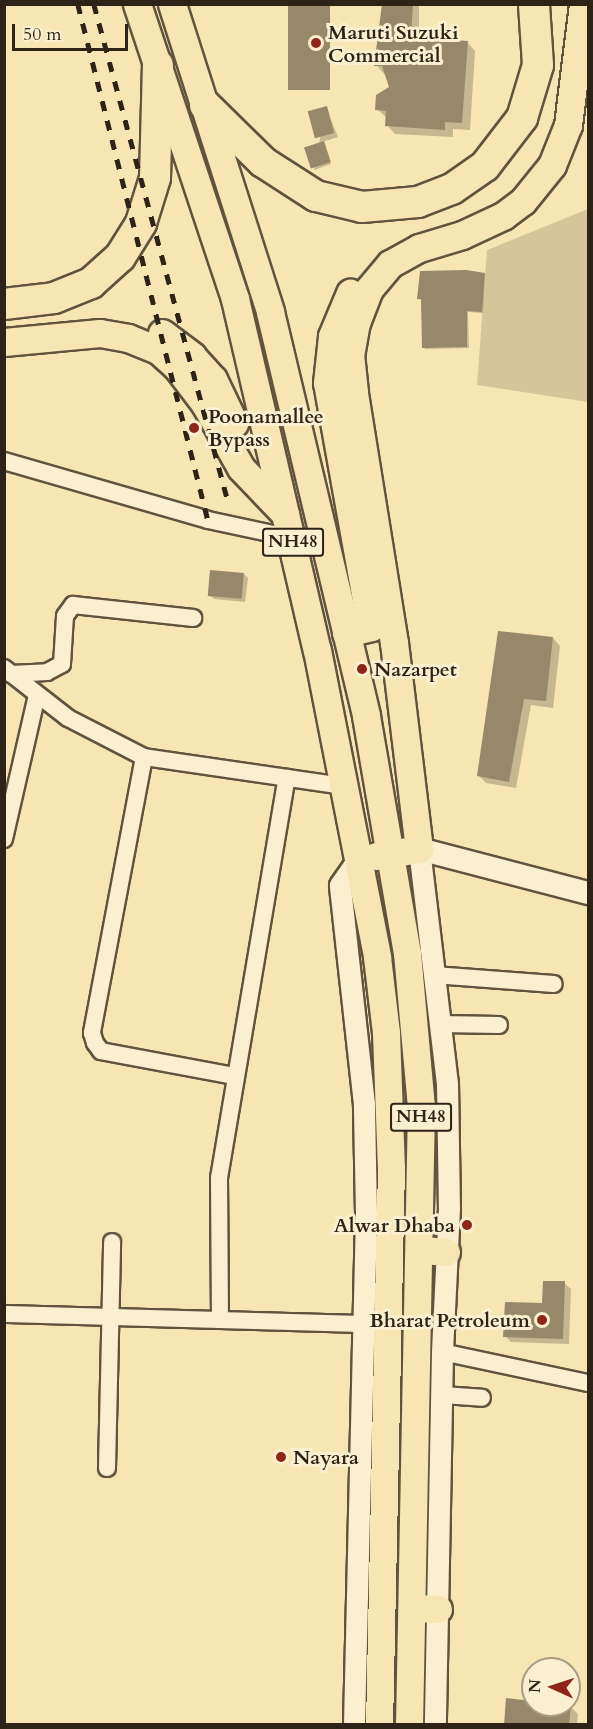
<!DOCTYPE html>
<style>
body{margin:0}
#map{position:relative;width:593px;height:1729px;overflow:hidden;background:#f7e6b4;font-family:Cardo,serif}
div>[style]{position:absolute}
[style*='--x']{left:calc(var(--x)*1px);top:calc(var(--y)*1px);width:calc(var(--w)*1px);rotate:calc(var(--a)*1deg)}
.green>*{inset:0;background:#d5c599}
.shadow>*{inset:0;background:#0003;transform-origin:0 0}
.building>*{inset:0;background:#968868;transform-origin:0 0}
.roads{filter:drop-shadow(2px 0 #60543e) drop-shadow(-2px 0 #60543e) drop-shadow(0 2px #60543e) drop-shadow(0 -2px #60543e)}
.minor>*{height:16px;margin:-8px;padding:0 8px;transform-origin:8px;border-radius:8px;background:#faefce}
.tertiary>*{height:21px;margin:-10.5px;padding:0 10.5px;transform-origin:10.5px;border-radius:10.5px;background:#faefce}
.secondary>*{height:22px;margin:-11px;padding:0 11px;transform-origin:11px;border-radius:11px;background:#faefce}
.trunk>*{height:27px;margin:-13.5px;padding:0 13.5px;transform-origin:13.5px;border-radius:13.5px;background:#f7e6b4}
.motorway>*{height:30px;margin:-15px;padding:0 15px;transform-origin:15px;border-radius:15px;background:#f7e6b4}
.rail>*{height:4.5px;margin-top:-2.25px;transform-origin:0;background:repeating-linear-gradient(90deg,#2d2316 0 10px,transparent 0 20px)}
.dots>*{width:16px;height:16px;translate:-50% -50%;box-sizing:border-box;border:3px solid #faefce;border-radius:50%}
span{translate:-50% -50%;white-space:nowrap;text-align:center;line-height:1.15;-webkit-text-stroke:6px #faefce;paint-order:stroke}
.shield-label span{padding:2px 4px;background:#faefce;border:2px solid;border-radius:4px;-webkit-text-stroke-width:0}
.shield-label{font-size:18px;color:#2d2316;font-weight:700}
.poi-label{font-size:20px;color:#2d2316;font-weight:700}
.left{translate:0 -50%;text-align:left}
.right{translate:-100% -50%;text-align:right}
.frame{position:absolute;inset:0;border:6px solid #2d2316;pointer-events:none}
.north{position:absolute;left:521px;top:1657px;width:60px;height:60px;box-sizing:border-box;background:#faefce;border:2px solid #a89d84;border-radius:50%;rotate:273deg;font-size:16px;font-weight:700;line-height:24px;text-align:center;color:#2d2316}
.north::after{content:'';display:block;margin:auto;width:21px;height:27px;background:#8f2418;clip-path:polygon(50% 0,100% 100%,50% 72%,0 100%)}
.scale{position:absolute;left:12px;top:24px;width:116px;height:27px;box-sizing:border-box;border:3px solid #2d2316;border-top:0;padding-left:8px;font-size:18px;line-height:21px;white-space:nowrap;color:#2d2316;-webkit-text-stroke:4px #faefce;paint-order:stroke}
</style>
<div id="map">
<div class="green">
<div style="clip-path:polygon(588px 209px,588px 402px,477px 385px,487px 250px)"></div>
</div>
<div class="shadow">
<div style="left:289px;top:4px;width:41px;height:86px"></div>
<div style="clip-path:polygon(384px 4px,419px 4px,419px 39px,467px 42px,475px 51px,470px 130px,453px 129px,453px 137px,395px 134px,387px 125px,387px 118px,377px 109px,391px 88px,388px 78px,376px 65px)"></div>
<div style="clip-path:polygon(326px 108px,338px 137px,322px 142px,331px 164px,314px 170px)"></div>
<div style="clip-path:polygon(485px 274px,483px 313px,468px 312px,469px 348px,425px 349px,422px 300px,418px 299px)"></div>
<div style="clip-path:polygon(244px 574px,248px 578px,245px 602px,214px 599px,210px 595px)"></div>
<div style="clip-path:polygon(553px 638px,560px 646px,553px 708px,531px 705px,516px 788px,486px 783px,478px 775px)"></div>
<div style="clip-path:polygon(564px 1283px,571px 1289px,569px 1344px,511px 1342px,505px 1336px)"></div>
<div style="clip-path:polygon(533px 1702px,570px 1706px,578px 1714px,577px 1724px,505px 1724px)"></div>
</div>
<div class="building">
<div style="left:288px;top:4px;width:42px;height:86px"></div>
<div style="clip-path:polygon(382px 4px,413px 4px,411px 37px,468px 41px,462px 123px,445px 122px,445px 130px,385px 126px,386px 111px,375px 110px,376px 95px,389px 87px,382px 66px,374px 66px)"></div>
<div style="left:327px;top:106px;width:28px;height:20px;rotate:75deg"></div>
<div style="left:324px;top:141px;width:22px;height:21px;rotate:72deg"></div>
<div style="clip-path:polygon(466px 270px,485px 273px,482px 312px,467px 311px,467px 347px,422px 348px,421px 299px,417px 299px,420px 271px)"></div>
<div style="left:210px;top:570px;width:34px;height:26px;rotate:5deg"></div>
<div style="clip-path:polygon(498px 631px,553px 637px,546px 701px,524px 699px,509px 782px,477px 776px)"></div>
<div style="clip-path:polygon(543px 1281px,565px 1281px,563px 1339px,503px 1337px,505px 1302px,542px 1303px)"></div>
<div style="clip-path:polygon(506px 1698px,533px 1701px,533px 1705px,571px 1705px,569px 1725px,504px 1725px)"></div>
</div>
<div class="roads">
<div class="minor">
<div style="--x:4;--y:461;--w:212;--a:16.1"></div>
<div style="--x:208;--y:520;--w:86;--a:12.1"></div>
<div style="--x:4;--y:668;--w:81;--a:38"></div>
<div style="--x:68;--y:718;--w:85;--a:27.2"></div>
<div style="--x:144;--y:757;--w:201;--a:8.3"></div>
<div style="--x:11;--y:674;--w:36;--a:-3"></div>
<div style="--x:47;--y:672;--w:17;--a:-28"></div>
<div style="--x:62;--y:664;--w:48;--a:-86.4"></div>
<div style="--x:65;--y:616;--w:14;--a:-54"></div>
<div style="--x:73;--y:605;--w:121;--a:6.2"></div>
<div style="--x:144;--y:757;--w:281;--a:100.7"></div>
<div style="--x:92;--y:1033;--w:10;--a:73"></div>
<div style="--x:95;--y:1043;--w:10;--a:53"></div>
<div style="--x:101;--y:1051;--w:135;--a:10.6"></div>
<div style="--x:4;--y:839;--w:148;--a:-77.1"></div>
<div style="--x:434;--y:975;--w:120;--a:4.3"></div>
<div style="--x:441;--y:1024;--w:58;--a:1"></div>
<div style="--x:4;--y:1314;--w:358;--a:1.6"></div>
<div style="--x:220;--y:1320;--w:142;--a:-90.4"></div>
<div style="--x:219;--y:1178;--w:406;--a:-80.4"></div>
<div style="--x:442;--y:1352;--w:149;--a:12"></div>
<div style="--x:443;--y:1395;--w:39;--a:4"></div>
<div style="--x:107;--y:1468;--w:226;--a:-88.7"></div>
</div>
<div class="tertiary">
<div style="--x:419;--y:849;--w:236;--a:83.2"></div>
<div style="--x:447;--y:1083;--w:125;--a:89.1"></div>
<div style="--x:449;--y:1208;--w:144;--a:92.8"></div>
<div style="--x:442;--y:1352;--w:372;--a:91.1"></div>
<div style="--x:354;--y:1724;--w:511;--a:-88.65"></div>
<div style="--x:366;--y:1213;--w:109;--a:-91.1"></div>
<div style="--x:364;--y:1104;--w:220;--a:-96.3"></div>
<div style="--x:340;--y:885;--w:32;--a:-55"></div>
</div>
<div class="secondary">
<div style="--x:419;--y:849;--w:175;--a:14.6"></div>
</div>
<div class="trunk">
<div style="--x:137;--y:4;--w:311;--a:71.6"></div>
<div style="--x:235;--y:299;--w:360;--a:76.9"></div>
<div style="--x:317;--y:650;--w:313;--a:78.9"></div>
<div style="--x:377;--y:957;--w:77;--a:83.2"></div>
<div style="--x:386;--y:1033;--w:134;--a:87.9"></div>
<div style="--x:391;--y:1167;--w:557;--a:91.23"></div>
<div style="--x:172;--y:4;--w:323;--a:72.3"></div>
<div style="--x:270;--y:312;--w:415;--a:76.6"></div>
<div style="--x:366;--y:716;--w:241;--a:80.2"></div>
<div style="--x:407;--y:953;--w:154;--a:84.8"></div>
<div style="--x:421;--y:1106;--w:618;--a:91.11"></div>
<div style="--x:162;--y:333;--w:38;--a:37"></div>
<div style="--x:192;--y:356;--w:31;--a:48"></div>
<div style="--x:213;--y:379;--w:49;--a:64.5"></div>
<div style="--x:4;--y:342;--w:96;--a:-5.4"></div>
<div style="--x:100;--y:333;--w:28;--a:10"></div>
<div style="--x:128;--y:338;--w:32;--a:22"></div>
<div style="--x:158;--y:350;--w:25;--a:42"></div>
<div style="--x:177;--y:367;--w:46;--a:52.9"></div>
<div style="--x:205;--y:404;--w:73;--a:60.6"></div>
<div style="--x:241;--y:468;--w:64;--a:46.3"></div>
<div style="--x:346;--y:633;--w:26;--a:-13"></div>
<div style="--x:371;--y:627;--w:248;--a:-100.2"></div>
<div style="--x:327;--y:383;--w:47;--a:-83.9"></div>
<div style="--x:332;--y:336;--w:47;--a:-67.3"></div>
<div style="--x:376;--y:856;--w:44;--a:-9.2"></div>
<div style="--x:419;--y:849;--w:208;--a:-96.9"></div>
<div style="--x:394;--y:643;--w:254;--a:-99.1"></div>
<div style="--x:354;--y:392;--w:36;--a:-96"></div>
<div style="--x:350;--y:356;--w:34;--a:-80"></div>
<div style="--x:356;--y:323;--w:36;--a:-69"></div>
<div style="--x:369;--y:289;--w:33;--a:-50"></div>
<div style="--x:390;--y:264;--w:33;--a:-29"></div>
<div style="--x:419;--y:248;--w:45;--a:-16.8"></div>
<div style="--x:462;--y:235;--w:45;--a:-24.9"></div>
<div style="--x:503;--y:216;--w:25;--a:-37"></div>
<div style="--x:523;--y:201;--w:46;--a:-51.1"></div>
<div style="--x:552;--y:165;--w:43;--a:-68.2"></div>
<div style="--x:568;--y:125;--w:122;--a:-82.9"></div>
<div style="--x:420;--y:1250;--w:26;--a:4"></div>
<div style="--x:412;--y:1608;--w:26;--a:2"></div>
</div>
<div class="motorway">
<div style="--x:205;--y:105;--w:81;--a:44.5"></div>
<div style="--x:263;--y:162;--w:63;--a:32.7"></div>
<div style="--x:316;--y:196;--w:47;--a:13.4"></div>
<div style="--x:362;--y:207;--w:56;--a:-5.1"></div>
<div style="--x:418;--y:202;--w:36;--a:-21"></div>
<div style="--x:452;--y:189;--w:40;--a:-34.9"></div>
<div style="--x:485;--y:166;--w:61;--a:-52.4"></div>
<div style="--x:522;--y:118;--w:55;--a:-73.2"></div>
<div style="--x:538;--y:65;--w:61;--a:-93.8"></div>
<div style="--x:4;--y:304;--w:50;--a:-6.8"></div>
<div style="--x:54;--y:298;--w:40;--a:-22"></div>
<div style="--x:91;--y:283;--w:39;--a:-42"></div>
<div style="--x:120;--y:257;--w:40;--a:-58"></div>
<div style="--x:141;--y:223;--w:47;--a:-72.7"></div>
<div style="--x:155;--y:178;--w:113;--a:-88.5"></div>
</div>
</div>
<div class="rail">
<div style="--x:78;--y:4;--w:532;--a:75.86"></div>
<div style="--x:94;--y:4;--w:515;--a:74.91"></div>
</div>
<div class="dots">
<div style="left:316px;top:43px;background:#8f2418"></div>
<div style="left:194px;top:428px;background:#8f2418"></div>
<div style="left:362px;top:669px;background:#8f2418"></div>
<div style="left:467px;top:1225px;background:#8f2418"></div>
<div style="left:542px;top:1320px;background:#8f2418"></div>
<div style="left:281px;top:1457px;background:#8f2418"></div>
</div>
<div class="shield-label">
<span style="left:293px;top:542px">NH48</span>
<span style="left:421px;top:1117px">NH48</span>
</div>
<div class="poi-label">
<span class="left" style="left:328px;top:44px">Maruti Suzuki<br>Commercial</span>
<span class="left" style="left:208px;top:428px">Poonamallee<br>Bypass</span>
<span class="left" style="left:374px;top:669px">Nazarpet</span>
<span class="right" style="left:455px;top:1225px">Alwar Dhaba</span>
<span class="right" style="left:530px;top:1320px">Bharat Petroleum</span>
<span class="left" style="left:293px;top:1457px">Nayara</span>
</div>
<div class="frame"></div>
<div class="north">N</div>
<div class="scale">50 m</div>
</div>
